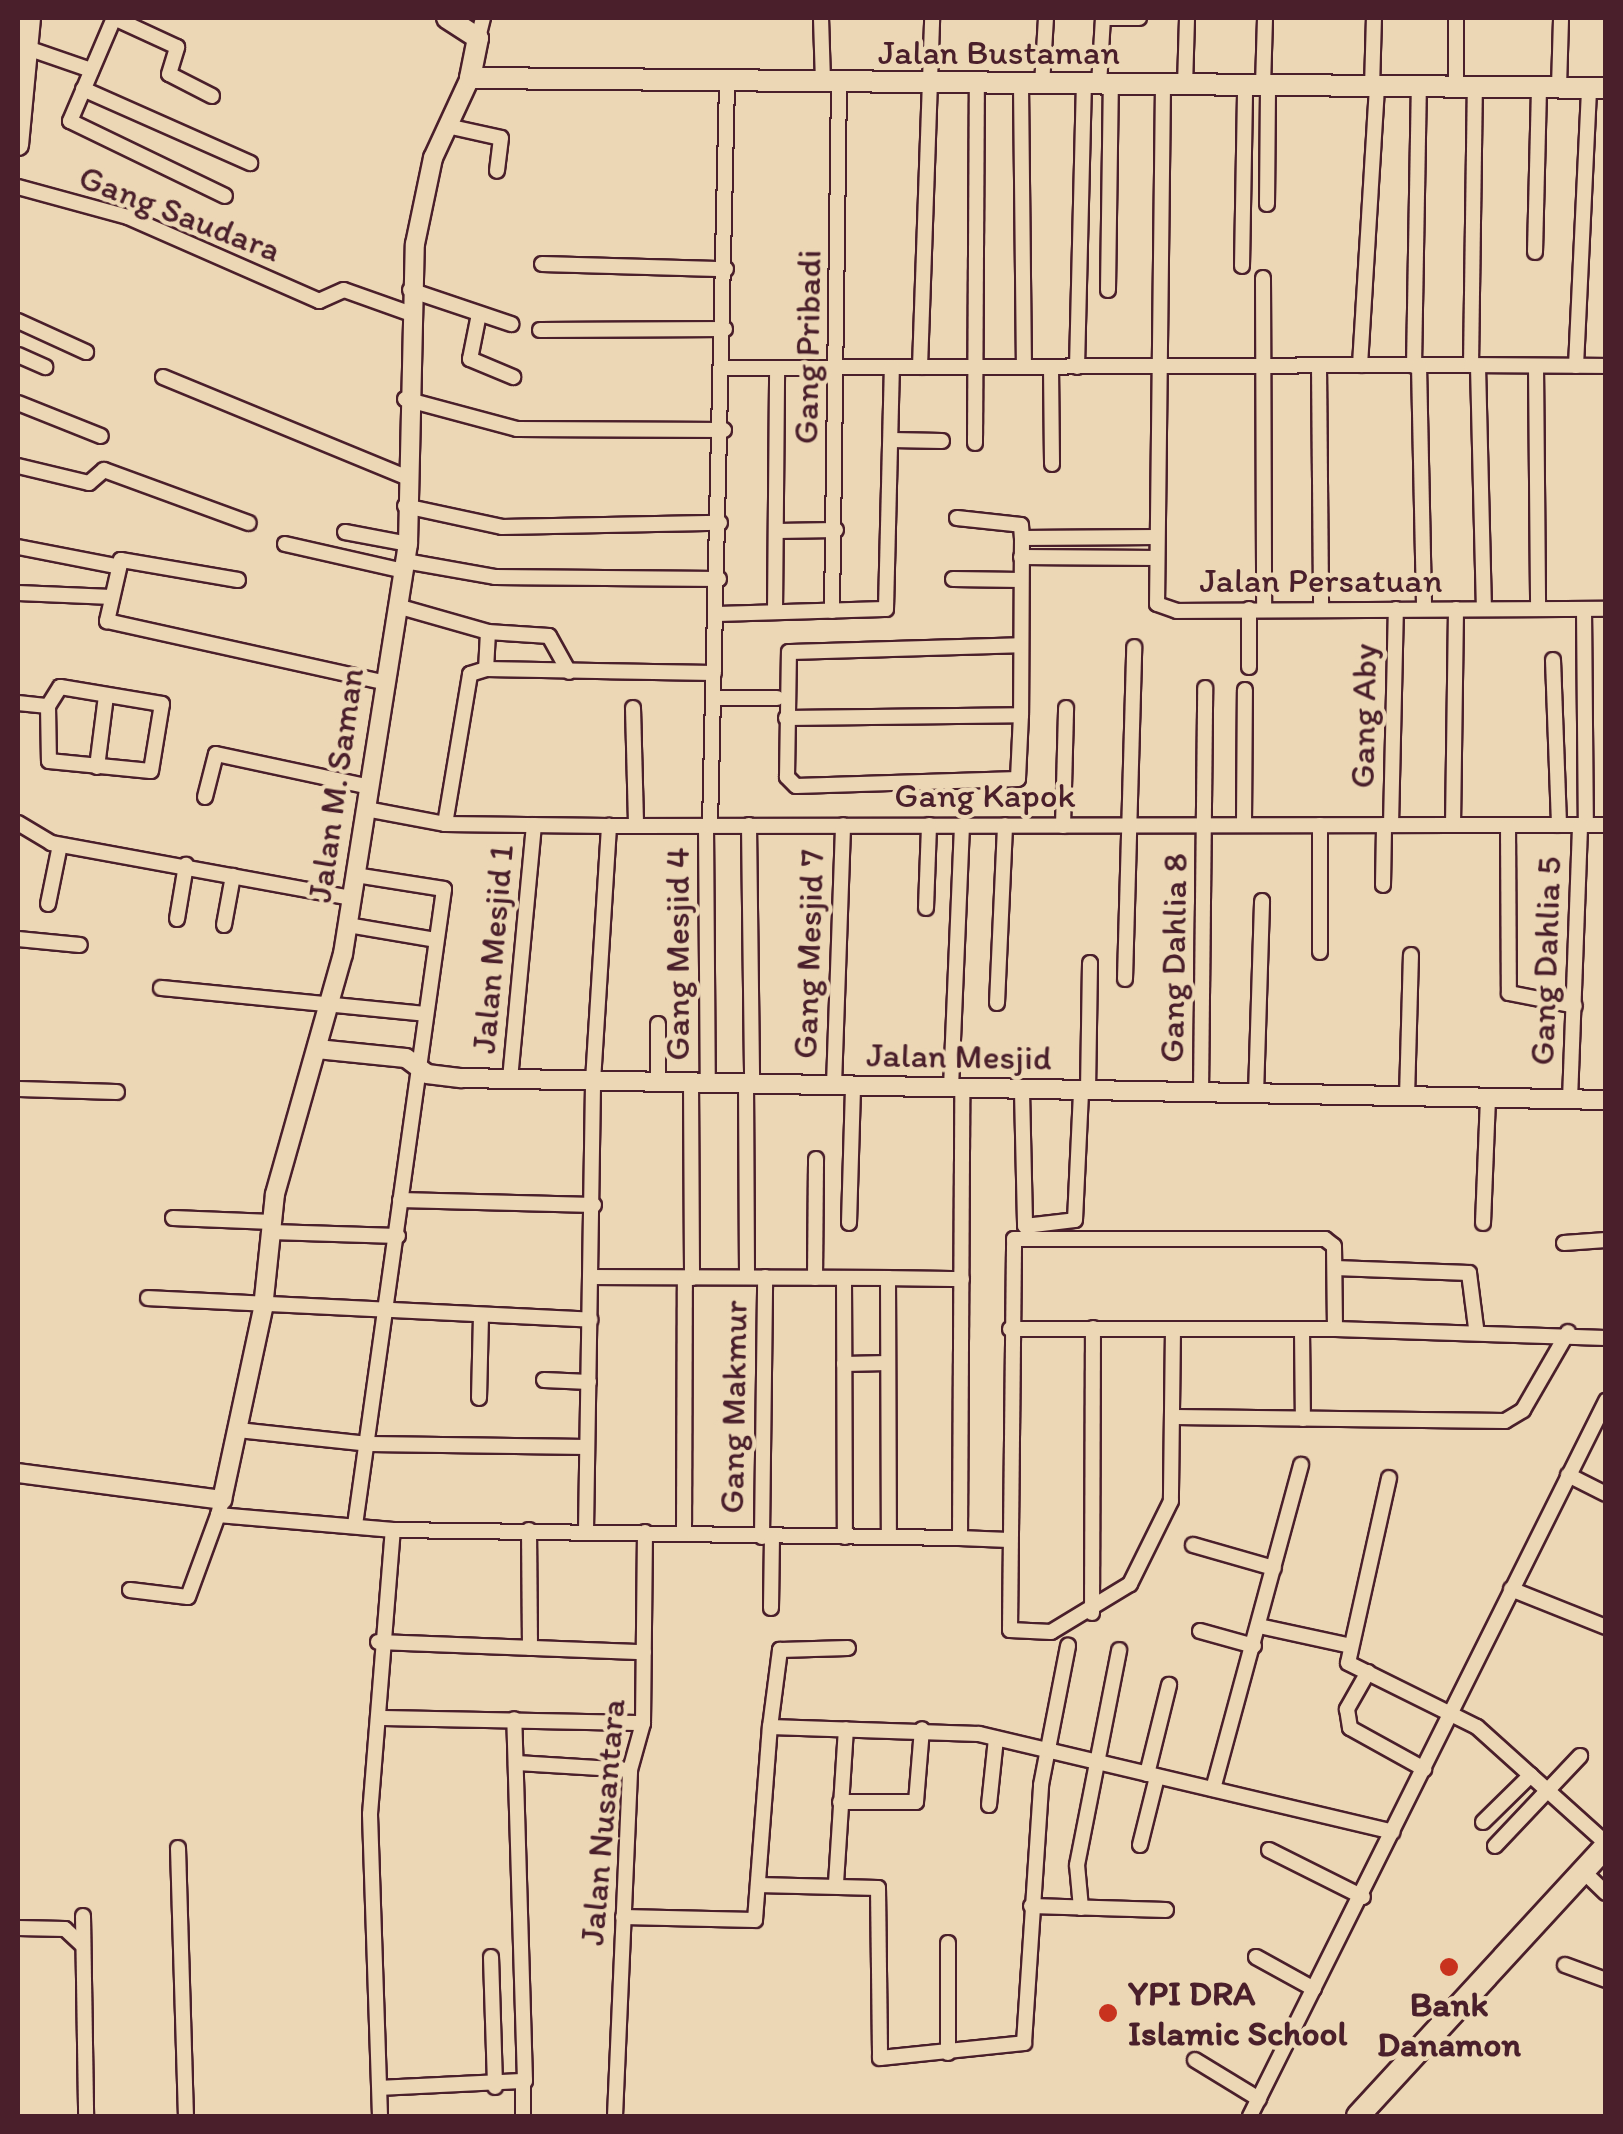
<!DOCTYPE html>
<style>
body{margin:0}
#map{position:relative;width:1623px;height:2134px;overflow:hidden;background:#ecd7b5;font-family:Itim,sans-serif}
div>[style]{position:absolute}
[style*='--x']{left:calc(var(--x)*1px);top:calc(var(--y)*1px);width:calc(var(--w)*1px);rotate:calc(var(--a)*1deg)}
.roads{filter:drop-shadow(2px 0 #4a1f2b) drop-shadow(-2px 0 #4a1f2b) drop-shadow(0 2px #4a1f2b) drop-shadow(0 -2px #4a1f2b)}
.minor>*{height:14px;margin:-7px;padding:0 7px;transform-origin:7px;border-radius:7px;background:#ecd7b5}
.tertiary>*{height:18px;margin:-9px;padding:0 9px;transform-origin:9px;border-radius:9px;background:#ecd7b5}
.secondary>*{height:20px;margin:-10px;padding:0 10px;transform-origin:10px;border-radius:10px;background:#ecd7b5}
.trunk>*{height:22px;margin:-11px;padding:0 11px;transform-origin:11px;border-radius:11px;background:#ecd7b5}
.dots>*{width:28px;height:28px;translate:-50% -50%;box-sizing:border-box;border:5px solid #ecd7b5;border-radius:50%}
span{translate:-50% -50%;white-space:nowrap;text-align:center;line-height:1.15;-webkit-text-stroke:9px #ecd7b5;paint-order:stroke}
.street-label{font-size:35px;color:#4a1f2b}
.poi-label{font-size:35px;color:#4a1f2b;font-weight:700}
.left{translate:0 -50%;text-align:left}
.frame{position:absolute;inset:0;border:20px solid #4a1f2b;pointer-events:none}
</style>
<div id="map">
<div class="roads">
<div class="minor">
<div style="--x:821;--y:18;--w:65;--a:88.2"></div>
<div style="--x:1456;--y:18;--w:70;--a:90"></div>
<div style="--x:478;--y:38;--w:21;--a:-76"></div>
<div style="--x:27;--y:48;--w:68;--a:19"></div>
<div style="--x:1021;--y:85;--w:282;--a:89.4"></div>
<div style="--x:1042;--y:85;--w:67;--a:-86.6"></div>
<div style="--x:1099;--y:85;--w:67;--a:-86.6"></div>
<div style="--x:1103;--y:18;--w:36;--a:0"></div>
<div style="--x:1163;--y:85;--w:519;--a:90.66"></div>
<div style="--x:1157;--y:604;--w:21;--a:19"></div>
<div style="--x:1177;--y:611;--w:429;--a:-0.3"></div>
<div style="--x:1185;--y:86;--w:68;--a:-88.3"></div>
<div style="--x:1263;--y:86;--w:68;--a:-88.3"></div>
<div style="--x:1559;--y:87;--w:69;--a:-88.3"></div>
<div style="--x:1372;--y:88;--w:70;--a:-88.4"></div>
<div style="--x:83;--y:89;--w:183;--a:23.9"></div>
<div style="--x:212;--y:96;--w:48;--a:-152.9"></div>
<div style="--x:169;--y:74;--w:28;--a:-73"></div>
<div style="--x:177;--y:47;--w:69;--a:-155.3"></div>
<div style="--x:114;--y:18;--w:112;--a:113.1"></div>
<div style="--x:70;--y:121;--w:172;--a:25.8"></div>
<div style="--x:447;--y:126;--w:55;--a:12.5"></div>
<div style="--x:501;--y:138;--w:33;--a:97"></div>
<div style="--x:18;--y:187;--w:114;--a:15.3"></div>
<div style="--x:128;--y:217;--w:209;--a:23.7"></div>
<div style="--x:319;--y:301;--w:27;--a:-24"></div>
<div style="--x:344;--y:290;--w:69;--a:19.5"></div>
<div style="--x:1267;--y:204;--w:118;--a:-89.5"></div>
<div style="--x:1535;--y:252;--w:165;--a:-88.6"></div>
<div style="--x:542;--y:264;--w:184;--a:1.6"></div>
<div style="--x:1242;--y:266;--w:180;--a:-89"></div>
<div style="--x:1263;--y:278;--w:331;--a:89.8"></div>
<div style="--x:410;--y:290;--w:107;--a:18.6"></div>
<div style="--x:1108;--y:290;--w:205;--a:-89.2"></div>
<div style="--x:479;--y:314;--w:46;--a:101.3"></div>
<div style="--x:470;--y:359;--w:47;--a:22.7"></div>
<div style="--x:18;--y:321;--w:75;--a:24.5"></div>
<div style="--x:540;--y:330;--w:185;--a:-0.3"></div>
<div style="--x:18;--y:355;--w:30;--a:24"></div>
<div style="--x:1360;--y:365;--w:278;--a:-86.5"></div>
<div style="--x:1419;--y:365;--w:52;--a:0"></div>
<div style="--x:1471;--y:365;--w:277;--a:-89.2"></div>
<div style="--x:1471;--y:365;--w:135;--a:0.4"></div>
<div style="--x:1319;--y:366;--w:243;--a:89.5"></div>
<div style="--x:1414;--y:366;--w:278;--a:-89"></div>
<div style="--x:1478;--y:366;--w:243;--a:88.6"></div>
<div style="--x:1536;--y:366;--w:243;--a:89.5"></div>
<div style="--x:1576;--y:366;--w:278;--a:-87.3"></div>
<div style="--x:920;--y:367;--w:349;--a:-88"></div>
<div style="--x:1051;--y:367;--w:97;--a:89.4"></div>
<div style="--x:1077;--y:367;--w:282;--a:-88.6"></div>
<div style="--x:725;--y:368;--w:694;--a:-0.25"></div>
<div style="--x:1419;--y:365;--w:243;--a:88.8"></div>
<div style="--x:163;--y:377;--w:260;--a:22.4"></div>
<div style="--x:405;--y:399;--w:116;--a:15"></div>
<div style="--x:517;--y:429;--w:207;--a:0.3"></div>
<div style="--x:18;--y:403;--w:89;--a:21.7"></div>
<div style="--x:892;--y:440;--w:50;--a:1.1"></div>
<div style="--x:975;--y:443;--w:358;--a:-89.7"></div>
<div style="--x:18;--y:466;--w:73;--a:13.5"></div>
<div style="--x:89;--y:483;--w:20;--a:-41"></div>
<div style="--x:104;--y:470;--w:154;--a:20.1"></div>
<div style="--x:405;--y:506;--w:99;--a:12.2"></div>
<div style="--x:502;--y:527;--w:218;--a:-1.1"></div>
<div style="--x:957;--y:518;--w:64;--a:6.2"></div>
<div style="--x:1021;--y:525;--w:13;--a:86"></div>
<div style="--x:1022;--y:538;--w:177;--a:90.3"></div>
<div style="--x:1021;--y:715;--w:64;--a:92.7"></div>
<div style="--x:1018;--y:779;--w:222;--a:178.2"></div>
<div style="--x:796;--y:786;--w:13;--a:-135"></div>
<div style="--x:787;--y:777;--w:125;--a:-89.1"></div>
<div style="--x:789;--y:652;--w:232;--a:-1.7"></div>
<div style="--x:777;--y:531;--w:59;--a:-1"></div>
<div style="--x:345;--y:532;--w:64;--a:10.8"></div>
<div style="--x:1022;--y:538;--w:135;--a:-0.4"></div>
<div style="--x:285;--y:544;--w:122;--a:12.8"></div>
<div style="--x:18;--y:547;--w:100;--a:11"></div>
<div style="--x:1021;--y:557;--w:136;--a:0.4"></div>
<div style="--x:405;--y:561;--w:91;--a:10.1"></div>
<div style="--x:495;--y:577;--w:224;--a:0.5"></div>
<div style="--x:953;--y:579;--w:68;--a:0.8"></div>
<div style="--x:238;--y:580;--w:119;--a:-170.3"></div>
<div style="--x:121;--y:560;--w:63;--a:102.9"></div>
<div style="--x:107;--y:621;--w:282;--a:12.5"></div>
<div style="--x:18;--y:593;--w:94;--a:2.4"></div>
<div style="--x:397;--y:606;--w:95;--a:15.9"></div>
<div style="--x:488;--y:632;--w:61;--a:3.8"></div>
<div style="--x:549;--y:636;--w:41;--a:60.9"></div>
<div style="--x:1249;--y:609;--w:58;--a:90"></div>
<div style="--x:1584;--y:609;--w:216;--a:89.5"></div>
<div style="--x:832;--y:611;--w:528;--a:-89.24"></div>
<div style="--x:775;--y:612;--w:244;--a:-89.5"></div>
<div style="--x:716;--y:614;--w:170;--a:-1.7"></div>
<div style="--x:886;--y:609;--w:242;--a:-88.6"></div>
<div style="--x:488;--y:632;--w:37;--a:93"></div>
<div style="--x:486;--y:669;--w:228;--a:1"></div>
<div style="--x:1553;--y:660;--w:165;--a:87.9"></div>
<div style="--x:713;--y:698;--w:64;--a:0"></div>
<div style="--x:18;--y:703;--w:30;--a:6"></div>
<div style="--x:48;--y:706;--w:55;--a:89"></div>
<div style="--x:49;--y:761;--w:102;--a:5.6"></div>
<div style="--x:151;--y:771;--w:68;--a:-80.7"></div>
<div style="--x:162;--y:704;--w:103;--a:-170.5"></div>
<div style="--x:60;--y:687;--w:22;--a:122"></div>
<div style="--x:633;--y:708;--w:117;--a:88.5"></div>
<div style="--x:786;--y:718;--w:235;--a:-0.7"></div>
<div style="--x:97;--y:767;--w:72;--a:-82.8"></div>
<div style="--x:205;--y:797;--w:44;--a:-75.7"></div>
<div style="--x:216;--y:754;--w:157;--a:12.1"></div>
<div style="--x:366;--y:809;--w:80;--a:10.8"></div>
<div style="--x:445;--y:824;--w:164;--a:0.7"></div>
<div style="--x:609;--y:826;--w:997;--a:-0.06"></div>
<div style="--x:18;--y:823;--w:39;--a:31"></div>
<div style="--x:51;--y:843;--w:306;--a:10.4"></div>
<div style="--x:1244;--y:823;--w:133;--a:-89.6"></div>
<div style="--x:445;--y:824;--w:152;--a:-80.5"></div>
<div style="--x:470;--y:674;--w:17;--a:-17"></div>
<div style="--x:749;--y:825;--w:258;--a:89.3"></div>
<div style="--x:1320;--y:825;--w:127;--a:90"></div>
<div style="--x:1391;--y:825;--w:216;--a:-88.7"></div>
<div style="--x:1453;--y:825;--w:216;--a:-89.2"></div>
<div style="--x:1508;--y:825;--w:168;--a:89.7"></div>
<div style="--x:1509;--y:993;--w:67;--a:11.1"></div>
<div style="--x:706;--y:826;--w:256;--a:89.6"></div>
<div style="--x:710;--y:826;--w:744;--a:-88.69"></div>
<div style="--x:1063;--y:826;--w:118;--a:-88.5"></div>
<div style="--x:1383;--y:885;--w:60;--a:-89"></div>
<div style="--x:48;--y:904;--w:60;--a:-78.5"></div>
<div style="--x:926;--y:908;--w:83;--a:-87.9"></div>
<div style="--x:177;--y:919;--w:55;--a:-80.5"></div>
<div style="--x:224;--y:925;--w:50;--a:-79.6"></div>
<div style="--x:348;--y:925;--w:89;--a:9.7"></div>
<div style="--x:18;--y:939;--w:62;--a:5.5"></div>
<div style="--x:1125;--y:979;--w:332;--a:-88.4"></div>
<div style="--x:161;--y:988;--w:266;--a:5.6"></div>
<div style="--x:997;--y:1003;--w:178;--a:-87.4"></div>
<div style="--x:510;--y:1079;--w:255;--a:-84.6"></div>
<div style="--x:658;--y:1081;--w:57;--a:-90"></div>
<div style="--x:691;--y:1081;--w:197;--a:89.7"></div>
<div style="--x:746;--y:1083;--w:194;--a:89.7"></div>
<div style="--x:834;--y:1085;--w:260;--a:-88"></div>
<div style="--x:951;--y:1088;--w:262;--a:-87.6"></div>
<div style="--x:18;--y:1089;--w:99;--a:1.7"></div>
<div style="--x:1022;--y:1091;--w:135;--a:88.7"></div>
<div style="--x:1025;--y:1226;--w:50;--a:-6.8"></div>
<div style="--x:1075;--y:1220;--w:129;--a:-87.3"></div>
<div style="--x:1088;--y:1091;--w:128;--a:-89.1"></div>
<div style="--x:1201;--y:1092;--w:404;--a:-89.4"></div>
<div style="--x:1256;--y:1094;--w:193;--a:-88.2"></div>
<div style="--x:1407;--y:1097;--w:142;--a:-88.4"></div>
<div style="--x:1570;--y:1100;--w:275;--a:-87.9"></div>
<div style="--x:400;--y:1200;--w:194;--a:1.5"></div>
<div style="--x:173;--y:1218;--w:99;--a:2.3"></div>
<div style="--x:849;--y:1223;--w:137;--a:-88.3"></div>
<div style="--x:1483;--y:1223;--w:125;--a:-87.7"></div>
<div style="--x:271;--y:1232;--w:127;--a:1.8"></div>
<div style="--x:1564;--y:1243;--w:42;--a:-4.1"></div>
<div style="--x:1335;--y:1268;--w:134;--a:2.1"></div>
<div style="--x:1469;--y:1273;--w:55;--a:82.7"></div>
<div style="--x:592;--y:1277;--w:296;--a:0.2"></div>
<div style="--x:888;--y:1278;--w:259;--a:89.8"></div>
<div style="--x:815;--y:1278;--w:119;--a:-89.5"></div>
<div style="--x:844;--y:1278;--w:259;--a:89.8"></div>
<div style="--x:888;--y:1278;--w:74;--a:0.8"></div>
<div style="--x:148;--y:1298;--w:443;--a:2.8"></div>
<div style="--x:1010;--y:1329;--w:325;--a:0"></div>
<div style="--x:1173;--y:1329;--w:172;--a:90.7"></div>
<div style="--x:1171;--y:1501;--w:93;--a:116.3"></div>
<div style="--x:1130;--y:1584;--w:92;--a:148.7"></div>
<div style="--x:1051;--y:1632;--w:41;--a:-177.2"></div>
<div style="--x:1010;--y:1630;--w:391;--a:-89.4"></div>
<div style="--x:1014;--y:1239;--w:311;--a:0"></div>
<div style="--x:1325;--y:1239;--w:11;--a:38"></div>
<div style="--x:1334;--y:1246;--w:83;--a:89.3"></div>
<div style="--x:1335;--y:1329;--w:271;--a:1.9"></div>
<div style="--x:1302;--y:1330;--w:89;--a:89.4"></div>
<div style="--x:844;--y:1364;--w:44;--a:-1.3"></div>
<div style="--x:544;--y:1380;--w:45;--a:2.5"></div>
<div style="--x:479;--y:1398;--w:81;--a:-88.6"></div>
<div style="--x:1175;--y:1417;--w:330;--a:0.7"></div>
<div style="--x:1505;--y:1421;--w:21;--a:-31"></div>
<div style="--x:1523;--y:1410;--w:90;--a:-60"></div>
<div style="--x:238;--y:1430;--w:133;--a:6.1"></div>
<div style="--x:370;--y:1444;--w:217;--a:0.8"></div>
<div style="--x:1568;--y:1475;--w:42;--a:26.6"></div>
<div style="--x:1389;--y:1478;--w:189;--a:102.5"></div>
<div style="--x:1348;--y:1663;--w:144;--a:26.4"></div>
<div style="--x:1477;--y:1727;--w:173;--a:42"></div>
<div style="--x:222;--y:1500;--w:16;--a:105"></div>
<div style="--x:218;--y:1515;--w:176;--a:4.9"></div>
<div style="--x:393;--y:1530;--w:567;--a:0.81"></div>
<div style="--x:960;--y:1538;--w:449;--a:-89.7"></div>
<div style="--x:355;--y:1525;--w:642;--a:-82.03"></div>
<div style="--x:444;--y:889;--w:89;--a:-171"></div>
<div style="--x:529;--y:1530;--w:118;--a:89.5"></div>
<div style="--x:586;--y:1531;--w:450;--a:-89.1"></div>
<div style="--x:593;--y:1081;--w:256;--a:-86.4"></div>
<div style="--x:684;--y:1532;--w:254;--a:-89.8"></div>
<div style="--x:762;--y:1537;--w:260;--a:-89.3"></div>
<div style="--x:960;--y:1538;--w:48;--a:2.4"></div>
<div style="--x:1193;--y:1545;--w:84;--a:15.9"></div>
<div style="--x:1511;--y:1589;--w:102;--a:21.8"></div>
<div style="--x:130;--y:1590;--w:58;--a:6.9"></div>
<div style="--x:188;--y:1597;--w:87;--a:-69.9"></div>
<div style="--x:771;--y:1608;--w:71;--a:-89.2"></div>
<div style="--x:1092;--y:1613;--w:285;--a:-89.8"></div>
<div style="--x:1259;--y:1626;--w:89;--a:12.3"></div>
<div style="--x:1200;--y:1631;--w:56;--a:15.5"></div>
<div style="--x:378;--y:1642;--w:266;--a:2.2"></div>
<div style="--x:1368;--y:1672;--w:43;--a:119.6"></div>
<div style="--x:1347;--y:1709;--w:19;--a:81"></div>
<div style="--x:1350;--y:1728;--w:85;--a:29"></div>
<div style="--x:378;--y:1718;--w:265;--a:1.1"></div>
<div style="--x:770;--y:1727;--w:78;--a:-82.6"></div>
<div style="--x:780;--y:1650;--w:68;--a:-1.7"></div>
<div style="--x:516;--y:1763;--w:114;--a:3.5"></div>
<div style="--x:1147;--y:1774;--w:92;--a:-76.1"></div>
<div style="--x:1213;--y:1789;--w:336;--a:-74.8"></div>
<div style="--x:840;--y:1802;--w:76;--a:0"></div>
<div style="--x:916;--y:1802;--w:73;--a:-85.3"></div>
<div style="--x:989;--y:1805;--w:67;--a:-84"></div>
<div style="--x:1483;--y:1822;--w:67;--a:-44.4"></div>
<div style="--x:1140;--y:1845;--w:70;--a:-76"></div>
<div style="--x:1495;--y:1846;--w:124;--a:-46.6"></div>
<div style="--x:178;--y:1848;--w:268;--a:88.3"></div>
<div style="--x:1269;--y:1850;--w:105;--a:26.6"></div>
<div style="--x:1582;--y:1870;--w:33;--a:44"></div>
<div style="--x:836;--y:1883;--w:154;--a:-86.3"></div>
<div style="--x:758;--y:1885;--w:120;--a:1.4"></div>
<div style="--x:878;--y:1888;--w:170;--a:89.3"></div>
<div style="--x:880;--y:2058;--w:145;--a:-5.9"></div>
<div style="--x:1024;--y:2043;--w:259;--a:-86.2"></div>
<div style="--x:1041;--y:1785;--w:142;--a:-79"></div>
<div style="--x:1031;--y:1906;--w:135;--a:1.7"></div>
<div style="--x:1081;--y:1908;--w:43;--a:-95.3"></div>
<div style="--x:1077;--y:1865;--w:219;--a:-78.9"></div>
<div style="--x:83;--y:1916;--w:200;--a:89.1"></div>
<div style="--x:623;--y:1917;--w:132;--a:1.3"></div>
<div style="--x:755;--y:1920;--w:194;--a:-85.6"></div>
<div style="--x:770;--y:1727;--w:209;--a:1.9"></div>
<div style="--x:979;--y:1734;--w:425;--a:13.3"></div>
<div style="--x:18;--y:1928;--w:47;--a:1.2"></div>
<div style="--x:65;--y:1929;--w:22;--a:43"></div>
<div style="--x:948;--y:1943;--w:110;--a:90"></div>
<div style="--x:491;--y:1957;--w:130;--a:88.2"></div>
<div style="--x:1256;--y:1957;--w:66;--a:28.9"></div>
<div style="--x:1565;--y:1965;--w:44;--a:20.1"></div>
<div style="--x:1195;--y:2060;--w:75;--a:31.4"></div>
<div style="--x:380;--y:2088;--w:145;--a:-2.8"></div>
<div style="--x:525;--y:2081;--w:362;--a:-91.7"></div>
<div style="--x:380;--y:2116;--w:302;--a:-91.9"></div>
<div style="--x:370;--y:1814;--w:285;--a:-85.4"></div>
<div style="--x:523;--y:2116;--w:33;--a:-90"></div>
<div style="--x:615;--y:2116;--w:346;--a:-87.5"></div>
<div style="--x:630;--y:1770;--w:49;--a:-74.5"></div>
<div style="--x:643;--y:1723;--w:191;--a:-89.4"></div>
<div style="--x:1250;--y:2116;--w:799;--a:-63.53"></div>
</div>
<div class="tertiary">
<div style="--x:317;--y:1049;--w:89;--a:5.8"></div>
<div style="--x:406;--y:1058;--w:26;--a:37"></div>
<div style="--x:427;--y:1074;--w:35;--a:7"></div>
<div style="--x:462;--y:1078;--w:1144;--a:1.1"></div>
<div style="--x:18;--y:1473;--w:206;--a:7.5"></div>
<div style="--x:222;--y:1500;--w:196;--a:-77.9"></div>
<div style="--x:263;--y:1308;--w:115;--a:-84"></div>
<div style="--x:275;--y:1194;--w:249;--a:-74.2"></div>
<div style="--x:343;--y:954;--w:415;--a:-81"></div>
<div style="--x:408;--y:544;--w:300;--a:-88.7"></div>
<div style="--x:415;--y:244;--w:88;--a:-78.2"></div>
<div style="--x:433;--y:158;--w:88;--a:-65.2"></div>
</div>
<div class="secondary">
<div style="--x:447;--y:18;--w:37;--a:33"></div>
<div style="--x:478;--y:38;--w:41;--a:101.3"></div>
<div style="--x:470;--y:78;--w:1136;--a:0.5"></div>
<div style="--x:18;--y:145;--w:128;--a:-84.6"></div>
</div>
<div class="trunk">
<div style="--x:1358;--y:2116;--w:367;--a:-47.4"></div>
</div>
</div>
<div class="dots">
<div style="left:1449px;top:1967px;background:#c8321e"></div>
<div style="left:1108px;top:2013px;background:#c8321e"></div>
</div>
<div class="street-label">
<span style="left:999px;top:52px">Jalan Bustaman</span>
<span style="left:180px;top:213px;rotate:21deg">Gang Saudara</span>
<span style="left:807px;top:347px;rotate:-89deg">Gang Pribadi</span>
<span style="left:1321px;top:580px">Jalan Persatuan</span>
<span style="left:1363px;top:716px;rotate:-89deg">Gang Aby</span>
<span style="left:335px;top:785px;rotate:-82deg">Jalan M. Saman</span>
<span style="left:985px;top:795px">Gang Kapok</span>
<span style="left:492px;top:949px;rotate:-85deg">Jalan Mesjid 1</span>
<span style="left:677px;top:954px;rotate:-90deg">Gang Mesjid 4</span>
<span style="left:808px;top:954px;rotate:-88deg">Gang Mesjid 7</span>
<span style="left:1173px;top:958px;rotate:-89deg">Gang Dahlia 8</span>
<span style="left:1545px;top:961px;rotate:-88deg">Gang Dahlia 5</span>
<span style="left:959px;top:1056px;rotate:1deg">Jalan Mesjid</span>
<span style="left:733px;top:1407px;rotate:-89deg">Gang Makmur</span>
<span style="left:602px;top:1822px;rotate:-85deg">Jalan Nusantara</span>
</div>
<div class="poi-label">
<span class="left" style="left:1128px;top:2013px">YPI DRA<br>Islamic School</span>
<span style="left:1449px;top:2024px">Bank<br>Danamon</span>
</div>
<div class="frame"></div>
</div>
